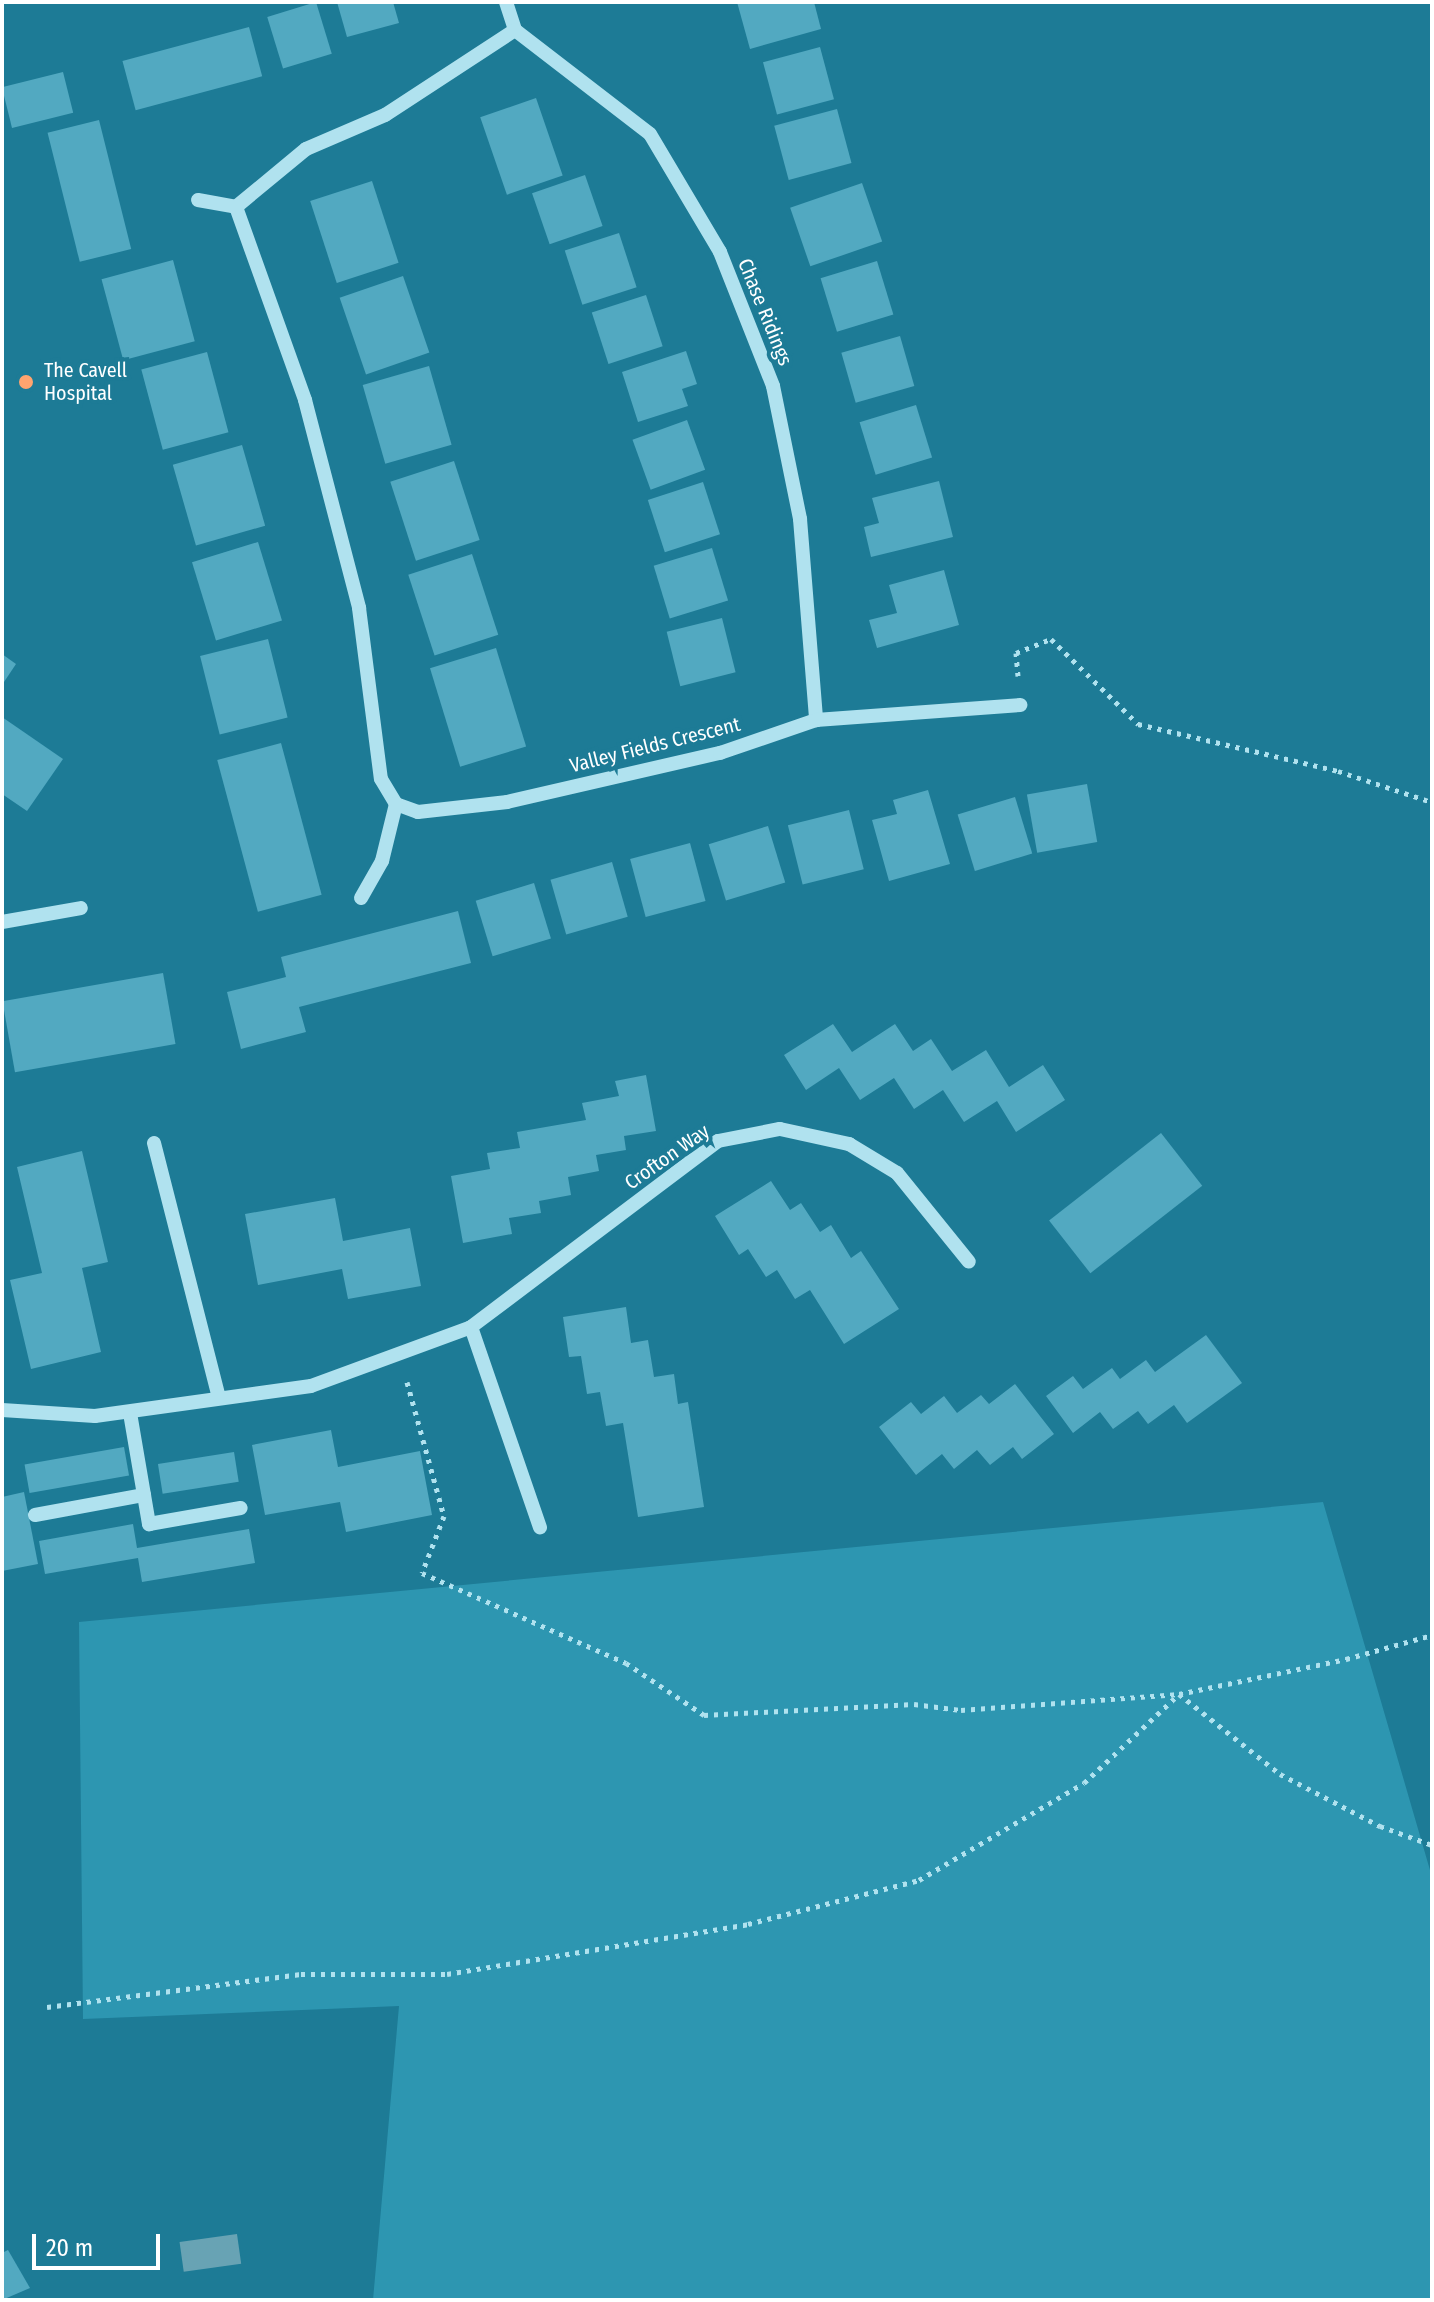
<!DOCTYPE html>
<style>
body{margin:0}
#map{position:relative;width:1434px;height:2302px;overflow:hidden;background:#1d7b96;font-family:"Fira Sans Condensed",sans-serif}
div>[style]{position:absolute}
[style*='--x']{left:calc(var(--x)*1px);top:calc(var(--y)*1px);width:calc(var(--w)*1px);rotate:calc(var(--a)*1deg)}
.green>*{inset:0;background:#2d96b1}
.water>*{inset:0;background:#68a3b4;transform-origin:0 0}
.building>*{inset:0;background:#52a9c1;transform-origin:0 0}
.path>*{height:5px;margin-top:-2.5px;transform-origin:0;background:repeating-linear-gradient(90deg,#b0e2ef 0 4px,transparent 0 10px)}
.minor>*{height:14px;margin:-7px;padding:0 7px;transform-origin:7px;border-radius:7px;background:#b0e2ef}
.dots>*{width:22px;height:22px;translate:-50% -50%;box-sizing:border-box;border:4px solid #1d7b96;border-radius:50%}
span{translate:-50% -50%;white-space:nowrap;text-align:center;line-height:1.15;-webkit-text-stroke:8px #1d7b96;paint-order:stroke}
.street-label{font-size:20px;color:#fff}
.poi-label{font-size:20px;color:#fff}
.left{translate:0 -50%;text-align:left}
.frame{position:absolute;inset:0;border:4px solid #fff;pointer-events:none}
.scale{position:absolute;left:32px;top:2234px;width:128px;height:36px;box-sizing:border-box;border:4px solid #fff;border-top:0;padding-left:10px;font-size:24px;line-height:28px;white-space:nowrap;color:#fff;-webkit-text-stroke:6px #1d7b96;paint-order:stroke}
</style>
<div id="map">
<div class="green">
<div style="clip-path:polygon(1323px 1502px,1432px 1877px,1432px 2300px,373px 2300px,399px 2006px,83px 2019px,79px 1622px)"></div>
</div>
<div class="water">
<div style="left:237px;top:2234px;width:30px;height:58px;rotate:82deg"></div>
</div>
<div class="building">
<div style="left:316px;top:2px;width:54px;height:51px;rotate:73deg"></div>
<div style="clip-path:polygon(337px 2px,393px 2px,399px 23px,347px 37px)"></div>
<div style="clip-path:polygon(737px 2px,814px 2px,821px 29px,750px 49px)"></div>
<div style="left:249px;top:27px;width:51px;height:131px;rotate:75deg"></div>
<div style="left:820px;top:47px;width:54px;height:59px;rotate:75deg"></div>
<div style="left:63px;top:72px;width:42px;height:63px;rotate:76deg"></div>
<div style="left:536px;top:98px;width:82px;height:59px;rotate:71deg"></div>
<div style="left:837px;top:109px;width:56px;height:65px;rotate:75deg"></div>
<div style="left:99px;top:120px;width:133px;height:53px;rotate:76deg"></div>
<div style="left:585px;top:175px;width:54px;height:56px;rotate:71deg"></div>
<div style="left:372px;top:181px;width:86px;height:65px;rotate:72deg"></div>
<div style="left:862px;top:183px;width:62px;height:76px;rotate:71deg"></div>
<div style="left:619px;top:233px;width:57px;height:57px;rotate:72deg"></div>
<div style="left:173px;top:260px;width:84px;height:74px;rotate:75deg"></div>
<div style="left:877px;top:261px;width:56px;height:59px;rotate:73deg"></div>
<div style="left:403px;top:276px;width:81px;height:67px;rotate:71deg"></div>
<div style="left:646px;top:295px;width:54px;height:57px;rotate:72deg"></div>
<div style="left:900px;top:336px;width:52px;height:61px;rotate:74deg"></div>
<div style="clip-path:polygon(686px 351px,697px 384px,682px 389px,688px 406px,638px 422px,622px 372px)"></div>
<div style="left:207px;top:352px;width:83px;height:68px;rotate:75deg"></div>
<div style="left:429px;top:366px;width:82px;height:69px;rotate:74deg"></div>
<div style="left:916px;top:405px;width:55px;height:59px;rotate:73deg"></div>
<div style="left:687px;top:420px;width:53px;height:58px;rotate:70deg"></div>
<div style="left:242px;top:445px;width:84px;height:72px;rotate:74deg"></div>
<div style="left:454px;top:461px;width:83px;height:67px;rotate:72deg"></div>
<div style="clip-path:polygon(939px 481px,953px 537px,871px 557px,864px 527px,879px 523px,872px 498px)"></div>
<div style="left:703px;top:482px;width:55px;height:58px;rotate:72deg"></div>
<div style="left:258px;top:542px;width:82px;height:69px;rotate:73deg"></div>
<div style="left:712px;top:548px;width:55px;height:61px;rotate:73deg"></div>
<div style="left:472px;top:554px;width:85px;height:67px;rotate:72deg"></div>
<div style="clip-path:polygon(944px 570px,959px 625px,877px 648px,869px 620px,897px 613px,889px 585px)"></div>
<div style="left:722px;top:618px;width:56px;height:57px;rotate:76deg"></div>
<div style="left:268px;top:639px;width:81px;height:70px;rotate:76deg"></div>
<div style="left:496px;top:648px;width:103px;height:69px;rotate:73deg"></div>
<div style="clip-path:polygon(2px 654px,16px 664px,2px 685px)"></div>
<div style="clip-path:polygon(2px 717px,63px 759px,27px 811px,2px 794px)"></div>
<div style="left:281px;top:743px;width:157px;height:66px;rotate:75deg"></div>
<div style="left:1087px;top:784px;width:59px;height:61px;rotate:80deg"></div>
<div style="clip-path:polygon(928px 790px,950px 864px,889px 881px,872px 820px,897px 814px,893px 800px)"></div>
<div style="left:1015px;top:797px;width:59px;height:60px;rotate:73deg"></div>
<div style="left:849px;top:810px;width:61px;height:63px;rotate:76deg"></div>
<div style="left:768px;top:826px;width:59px;height:62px;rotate:73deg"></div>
<div style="left:690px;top:843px;width:60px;height:62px;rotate:75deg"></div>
<div style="left:612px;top:862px;width:57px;height:64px;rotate:74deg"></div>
<div style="left:534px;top:883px;width:58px;height:61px;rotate:73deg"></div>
<div style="clip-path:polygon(458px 911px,471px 963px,299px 1007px,306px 1032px,241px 1049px,227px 992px,286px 977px,281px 957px)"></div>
<div style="left:163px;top:973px;width:72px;height:163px;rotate:80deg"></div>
<div style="clip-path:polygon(833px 1024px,852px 1052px,895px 1024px,913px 1051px,931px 1039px,952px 1071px,986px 1050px,1009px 1087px,1043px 1065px,1065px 1100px,1016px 1132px,997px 1101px,964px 1122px,943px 1090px,914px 1109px,894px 1078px,860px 1100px,839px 1068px,806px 1090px,784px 1055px)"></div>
<div style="clip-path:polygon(646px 1075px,656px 1131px,624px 1136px,626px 1150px,596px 1155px,599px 1171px,568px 1177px,571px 1195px,539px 1201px,541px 1213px,509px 1218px,512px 1234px,463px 1243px,451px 1176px,490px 1169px,487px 1153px,520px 1148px,517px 1132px,586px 1120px,582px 1103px,619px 1096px,615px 1081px)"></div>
<div style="left:1161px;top:1133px;width:67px;height:142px;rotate:52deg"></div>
<div style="clip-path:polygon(82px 1151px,108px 1262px,82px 1268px,101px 1352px,31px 1369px,10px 1280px,42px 1273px,17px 1167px)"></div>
<div style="clip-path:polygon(771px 1181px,790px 1210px,801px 1203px,820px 1232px,831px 1225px,851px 1258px,861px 1251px,899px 1309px,844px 1344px,810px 1290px,795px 1299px,777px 1270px,766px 1277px,748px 1249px,739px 1255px,715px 1216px)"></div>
<div style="clip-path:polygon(335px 1198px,343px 1241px,410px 1228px,421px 1286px,348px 1299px,342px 1269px,258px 1285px,245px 1214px)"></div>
<div style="clip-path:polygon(626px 1307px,631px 1343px,648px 1340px,654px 1377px,674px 1374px,678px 1404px,688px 1402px,704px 1507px,638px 1517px,623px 1423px,606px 1426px,600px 1392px,587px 1394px,581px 1356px,569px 1357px,563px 1317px)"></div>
<div style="clip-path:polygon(1206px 1335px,1242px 1383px,1187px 1423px,1174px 1405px,1148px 1424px,1138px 1411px,1113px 1429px,1100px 1412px,1073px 1433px,1046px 1396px,1073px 1376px,1083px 1389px,1112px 1368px,1120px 1379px,1146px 1360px,1155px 1372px)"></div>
<div style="clip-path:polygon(1015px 1384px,1054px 1434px,1022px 1459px,1013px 1447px,990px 1465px,977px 1450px,954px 1469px,942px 1454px,916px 1475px,879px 1427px,911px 1402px,921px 1414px,944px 1396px,957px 1413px,981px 1395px,989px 1404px)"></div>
<div style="clip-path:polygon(331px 1430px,338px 1467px,420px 1451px,432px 1515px,346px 1532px,340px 1502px,265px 1515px,252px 1445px)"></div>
<div style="left:124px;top:1447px;width:29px;height:101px;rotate:80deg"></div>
<div style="left:234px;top:1452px;width:30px;height:77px;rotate:81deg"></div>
<div style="clip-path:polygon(24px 1492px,38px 1564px,2px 1571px,2px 1497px)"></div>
<div style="clip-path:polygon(133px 1524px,137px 1548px,249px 1529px,255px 1563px,142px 1582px,138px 1558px,45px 1574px,39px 1541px)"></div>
<div style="clip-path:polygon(8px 2250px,30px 2288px,2px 2300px,2px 2253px)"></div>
</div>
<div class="path">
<div style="--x:1018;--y:676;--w:23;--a:-95"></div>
<div style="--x:1016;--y:653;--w:38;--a:-22"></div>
<div style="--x:1051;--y:639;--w:122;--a:44.3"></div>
<div style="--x:1138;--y:724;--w:205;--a:13.2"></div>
<div style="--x:1338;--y:771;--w:99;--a:18.3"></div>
<div style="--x:407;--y:1382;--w:139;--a:74.6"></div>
<div style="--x:444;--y:1516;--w:61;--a:111.1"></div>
<div style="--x:422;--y:1573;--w:223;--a:23.8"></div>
<div style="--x:626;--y:1663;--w:94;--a:33.7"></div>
<div style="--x:704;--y:1715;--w:210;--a:-3"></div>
<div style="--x:914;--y:1704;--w:47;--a:7.3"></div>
<div style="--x:961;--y:1710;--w:219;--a:-4.2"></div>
<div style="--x:1179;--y:1694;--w:129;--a:38.4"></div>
<div style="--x:1280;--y:1774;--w:113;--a:27.5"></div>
<div style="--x:1380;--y:1826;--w:55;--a:20.1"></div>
<div style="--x:47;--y:2007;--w:256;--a:-7.4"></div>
<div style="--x:301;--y:1974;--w:146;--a:0"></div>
<div style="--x:447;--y:1974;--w:305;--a:-9.4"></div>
<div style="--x:748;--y:1924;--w:177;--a:-14.4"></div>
<div style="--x:919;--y:1880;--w:191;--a:-30.5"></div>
<div style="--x:1084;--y:1783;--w:130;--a:-43.1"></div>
<div style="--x:1179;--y:1694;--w:171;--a:-11.8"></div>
<div style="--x:1346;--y:1659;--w:89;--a:-15.6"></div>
</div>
<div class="minor">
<div style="--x:506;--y:2;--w:29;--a:72"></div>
<div style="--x:515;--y:30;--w:170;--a:37.6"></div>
<div style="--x:650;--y:134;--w:137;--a:59.3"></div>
<div style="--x:720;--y:252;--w:144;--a:68.4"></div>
<div style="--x:773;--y:386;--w:136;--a:78.5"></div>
<div style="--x:800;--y:519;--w:202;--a:85.4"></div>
<div style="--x:515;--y:30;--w:155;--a:146.8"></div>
<div style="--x:385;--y:115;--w:86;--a:156.7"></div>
<div style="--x:306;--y:149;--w:91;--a:140.4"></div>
<div style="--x:236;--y:207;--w:205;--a:70.3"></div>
<div style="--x:305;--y:400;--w:215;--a:75.4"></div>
<div style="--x:359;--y:608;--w:172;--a:82.7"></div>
<div style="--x:381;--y:779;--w:29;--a:59"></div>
<div style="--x:396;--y:804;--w:23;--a:20"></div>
<div style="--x:418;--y:812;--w:90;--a:-6.4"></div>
<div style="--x:507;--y:802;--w:219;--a:-13"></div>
<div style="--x:720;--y:753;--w:102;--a:-19"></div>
<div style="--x:816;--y:720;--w:205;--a:-4.2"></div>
<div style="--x:198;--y:200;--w:39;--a:10"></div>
<div style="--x:361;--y:898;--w:43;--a:-60.4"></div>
<div style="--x:382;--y:861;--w:59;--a:-76.2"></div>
<div style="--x:2;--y:922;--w:80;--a:-10"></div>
<div style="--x:154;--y:1143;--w:263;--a:75.7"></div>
<div style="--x:471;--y:1327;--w:212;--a:71"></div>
<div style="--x:2;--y:1410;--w:93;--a:3.7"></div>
<div style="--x:95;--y:1416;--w:218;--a:-7.9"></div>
<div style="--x:311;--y:1386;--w:171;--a:-20.2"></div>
<div style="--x:471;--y:1327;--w:309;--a:-37"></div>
<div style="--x:718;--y:1141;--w:63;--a:-11"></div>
<div style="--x:780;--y:1129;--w:71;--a:12.3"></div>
<div style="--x:849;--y:1144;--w:56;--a:31.1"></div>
<div style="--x:897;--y:1173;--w:114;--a:51"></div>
<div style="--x:130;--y:1413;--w:113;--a:80.3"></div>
<div style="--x:149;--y:1524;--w:93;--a:-9.9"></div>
<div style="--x:35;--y:1515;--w:111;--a:-10.4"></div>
</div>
<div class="dots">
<div style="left:26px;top:382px;background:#ffa46f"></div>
</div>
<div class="street-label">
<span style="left:765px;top:312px;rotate:68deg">Chase Ridings</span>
<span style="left:655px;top:745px;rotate:-14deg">Valley Fields Crescent</span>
<span style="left:667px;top:1157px;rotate:-35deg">Crofton Way</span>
</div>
<div class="poi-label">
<span class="left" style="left:44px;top:382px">The Cavell<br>Hospital</span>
</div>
<div class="frame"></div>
<div class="scale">20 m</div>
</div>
